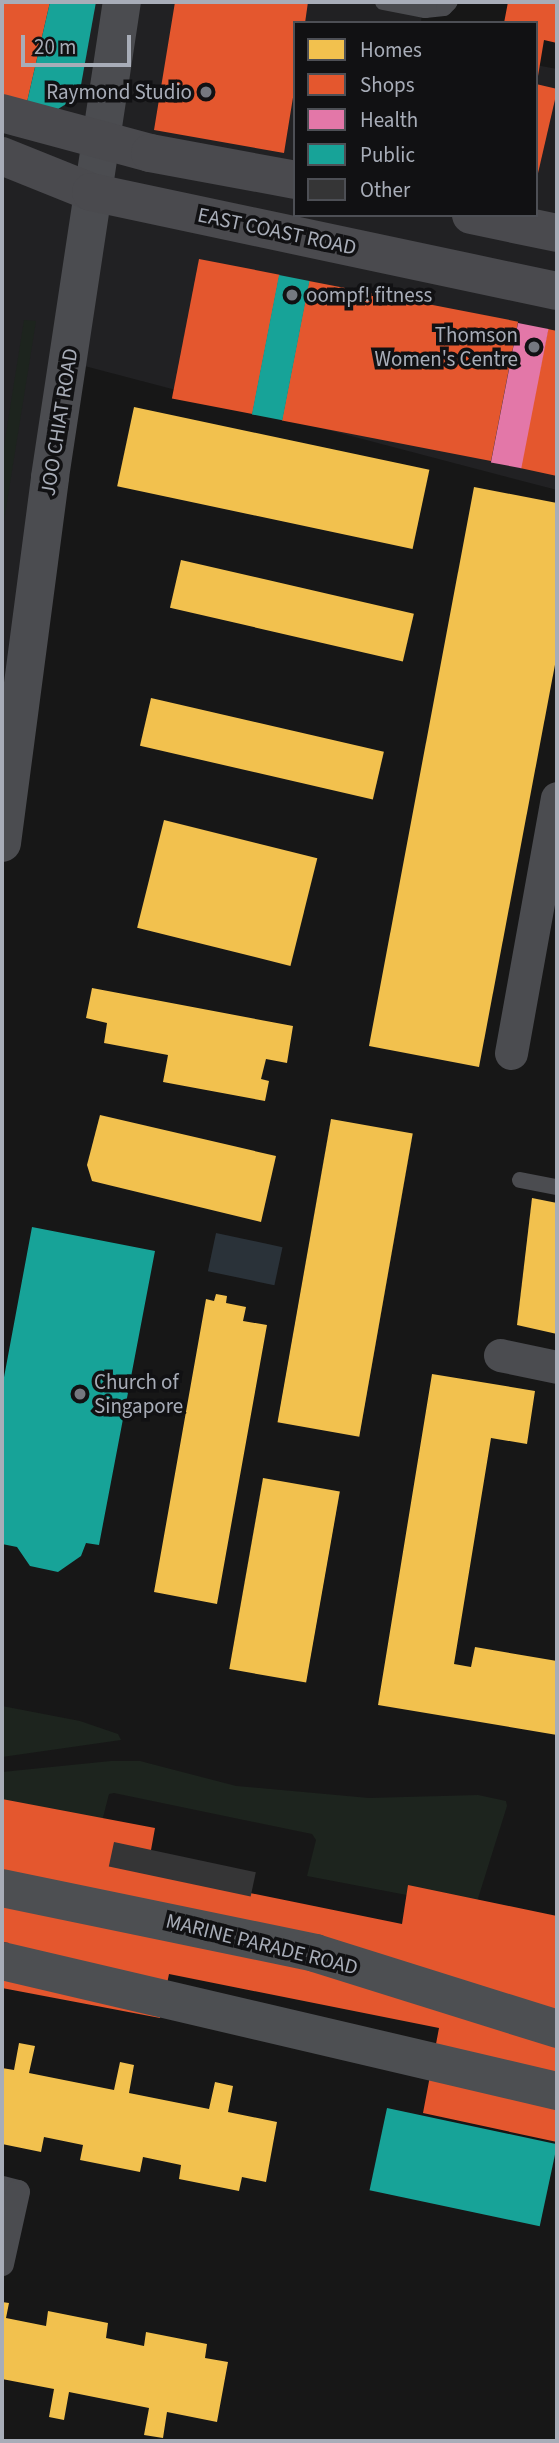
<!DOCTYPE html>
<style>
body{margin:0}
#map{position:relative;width:559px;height:2443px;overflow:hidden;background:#171717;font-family:"Source Sans 3",sans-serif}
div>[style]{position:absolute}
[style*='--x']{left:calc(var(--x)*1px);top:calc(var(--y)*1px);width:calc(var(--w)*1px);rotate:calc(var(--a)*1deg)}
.built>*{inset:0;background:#212123}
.green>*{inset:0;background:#1d241e}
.water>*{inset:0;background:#2a3239;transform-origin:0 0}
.homes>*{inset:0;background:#f2c14e;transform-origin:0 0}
.shops>*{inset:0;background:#e4572e;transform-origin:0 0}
.health>*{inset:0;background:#e377a8;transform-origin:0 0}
.public>*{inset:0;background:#17a398;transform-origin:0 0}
.building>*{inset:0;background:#353536;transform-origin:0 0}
.service>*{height:16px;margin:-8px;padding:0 8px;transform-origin:8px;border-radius:8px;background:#4b4c50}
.pedestrian>*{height:24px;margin:-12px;padding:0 12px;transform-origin:12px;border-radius:12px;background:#4b4c50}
.minor>*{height:33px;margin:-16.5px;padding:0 16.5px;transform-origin:16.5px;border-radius:16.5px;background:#4b4c50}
.tertiary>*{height:38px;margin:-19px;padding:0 19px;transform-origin:19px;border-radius:19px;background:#4b4c50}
.secondary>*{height:38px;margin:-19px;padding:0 19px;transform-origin:19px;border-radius:19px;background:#4a4a4e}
.primary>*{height:38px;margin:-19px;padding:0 19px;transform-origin:19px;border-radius:19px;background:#4d4f52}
.dots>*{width:19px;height:19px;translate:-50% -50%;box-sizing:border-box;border:4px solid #111113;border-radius:50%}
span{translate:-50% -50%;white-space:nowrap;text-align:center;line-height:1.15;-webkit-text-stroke:7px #111113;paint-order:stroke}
.poi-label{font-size:21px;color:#a8adb8}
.right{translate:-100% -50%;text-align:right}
.left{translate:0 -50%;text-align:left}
.street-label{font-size:21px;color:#a8adb8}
.frame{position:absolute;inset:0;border:4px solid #a8adb8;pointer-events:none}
.legend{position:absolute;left:293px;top:21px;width:245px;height:196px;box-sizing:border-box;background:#111113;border:2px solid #4d4f55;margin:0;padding:9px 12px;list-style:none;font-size:21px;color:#a8adb8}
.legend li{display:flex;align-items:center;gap:14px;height:35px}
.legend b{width:35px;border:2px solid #4d4f55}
.scale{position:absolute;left:21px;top:35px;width:110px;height:32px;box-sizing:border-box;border:4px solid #a8adb8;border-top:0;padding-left:9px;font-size:21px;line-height:24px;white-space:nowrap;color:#a8adb8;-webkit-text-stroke:5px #111113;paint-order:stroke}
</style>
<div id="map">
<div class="built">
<div style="clip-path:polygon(2px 2px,423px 2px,421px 23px,295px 23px,295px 215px,536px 215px,536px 65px,557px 69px,557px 490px,54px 358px,2px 846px)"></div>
</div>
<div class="green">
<div style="clip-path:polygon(24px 320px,36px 321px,2px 533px,2px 459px)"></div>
<div style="clip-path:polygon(2px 1706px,80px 1721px,118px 1734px,121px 1740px,2px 1757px)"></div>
<div style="clip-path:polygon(111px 1761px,140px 1761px,236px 1786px,369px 1798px,478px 1795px,506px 1801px,507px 1806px,475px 1908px,307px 1876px,316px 1840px,312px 1834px,114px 1793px,109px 1794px,99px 1833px,7px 1812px,2px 1805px,2px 1772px)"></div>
</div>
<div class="water">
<div style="left:216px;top:1233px;width:68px;height:39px;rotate:12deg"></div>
</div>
<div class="homes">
<div style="left:134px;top:407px;width:302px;height:81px;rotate:12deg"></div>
<div style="clip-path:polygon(474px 487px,557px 503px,557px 654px,479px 1067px,369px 1046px)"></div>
<div style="left:181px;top:560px;width:239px;height:49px;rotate:13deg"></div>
<div style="left:151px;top:698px;width:239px;height:49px;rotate:13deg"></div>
<div style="left:164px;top:820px;width:158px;height:111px;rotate:14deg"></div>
<div style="clip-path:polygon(92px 988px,293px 1026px,287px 1063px,266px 1059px,261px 1079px,269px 1081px,265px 1101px,163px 1082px,168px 1055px,104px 1043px,107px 1023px,86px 1018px)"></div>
<div style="clip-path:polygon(100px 1115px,276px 1156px,261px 1222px,92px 1181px,87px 1165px)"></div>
<div style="left:331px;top:1119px;width:83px;height:308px;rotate:10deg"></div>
<div style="clip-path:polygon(532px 1198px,557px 1203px,557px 1334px,517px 1325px)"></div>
<div style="clip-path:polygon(216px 1294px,227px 1296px,226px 1303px,246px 1307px,243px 1321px,267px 1325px,217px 1604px,154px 1592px,206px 1299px,214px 1301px)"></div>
<div style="clip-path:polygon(432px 1374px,535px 1391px,527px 1444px,491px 1438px,454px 1664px,471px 1667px,475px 1647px,557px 1661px,557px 1735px,378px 1705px)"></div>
<div style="left:263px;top:1478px;width:78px;height:194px;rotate:10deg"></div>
<div style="clip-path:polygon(19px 2043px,35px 2046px,29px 2073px,114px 2090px,120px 2062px,134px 2065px,129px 2093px,209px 2109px,215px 2082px,233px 2086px,228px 2112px,277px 2122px,266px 2182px,242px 2177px,239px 2191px,179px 2179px,181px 2165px,143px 2157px,140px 2172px,80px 2160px,83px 2145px,44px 2137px,41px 2152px,2px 2144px,2px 2068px,14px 2070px)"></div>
<div style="clip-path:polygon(2px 2302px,9px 2303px,6px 2318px,46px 2326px,48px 2311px,108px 2323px,106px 2338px,144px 2346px,146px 2332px,207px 2344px,205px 2358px,228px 2362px,217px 2422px,167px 2412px,163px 2438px,144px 2435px,149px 2408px,69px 2392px,64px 2420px,49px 2417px,54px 2389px,2px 2379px)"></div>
</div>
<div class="shops">
<div style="clip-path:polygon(2px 2px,50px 2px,27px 102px,2px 95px)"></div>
<div style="clip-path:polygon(175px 2px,308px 2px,305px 23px,295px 23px,295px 85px,284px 153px,154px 130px)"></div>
<div style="clip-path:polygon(508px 2px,557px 2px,557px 43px,544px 40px,538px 76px,536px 23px,504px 23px)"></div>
<div style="left:536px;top:84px;width:22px;height:90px;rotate:13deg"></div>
<div style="left:199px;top:259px;width:82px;height:142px;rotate:11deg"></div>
<div style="left:309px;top:281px;width:213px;height:142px;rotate:11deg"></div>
<div style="clip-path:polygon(548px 329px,557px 331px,557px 476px,520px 468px)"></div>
<div style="clip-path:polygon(2px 1799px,155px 1828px,147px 1872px,402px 1924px,408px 1885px,557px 1916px,557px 2142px,423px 2113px,439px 2028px,169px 1974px,160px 2018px,2px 1988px,9px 1943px,2px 1942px)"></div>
</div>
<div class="health">
<div style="left:518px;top:323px;width:31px;height:142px;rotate:11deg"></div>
</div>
<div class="public">
<div style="clip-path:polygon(50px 2px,96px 2px,79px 96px,58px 109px,27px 102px)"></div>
<div style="left:279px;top:275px;width:31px;height:142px;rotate:11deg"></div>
<div style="clip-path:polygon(32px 1227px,155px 1251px,99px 1545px,86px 1543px,81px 1556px,58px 1572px,30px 1566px,17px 1547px,2px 1544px,2px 1388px)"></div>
<div style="left:387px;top:2108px;width:174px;height:84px;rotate:12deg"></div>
</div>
<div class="building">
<div style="left:114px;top:1842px;width:145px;height:25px;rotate:12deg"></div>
</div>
<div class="service">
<div style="--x:383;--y:2;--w:43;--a:10.8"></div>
<div style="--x:425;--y:10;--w:19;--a:-6"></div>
<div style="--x:444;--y:8;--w:8;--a:-45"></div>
<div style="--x:520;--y:1180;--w:38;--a:11"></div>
</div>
<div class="pedestrian">
<div style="--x:2;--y:2188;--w:16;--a:14"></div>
<div style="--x:18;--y:2192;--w:74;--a:102.5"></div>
</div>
<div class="minor">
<div style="--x:511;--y:1053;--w:259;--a:-79.8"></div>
<div style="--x:500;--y:1355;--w:58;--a:11.9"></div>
</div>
<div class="tertiary">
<div style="--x:2;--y:843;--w:369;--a:-82.5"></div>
<div style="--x:50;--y:477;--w:480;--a:-81.4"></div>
</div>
<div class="secondary">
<div style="--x:2;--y:113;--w:153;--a:15.1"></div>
<div style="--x:150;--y:153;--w:147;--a:10.5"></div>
<div style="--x:2;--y:156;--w:96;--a:22"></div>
<div style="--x:91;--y:192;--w:476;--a:12"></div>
<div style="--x:471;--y:215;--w:88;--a:11.8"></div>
</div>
<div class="primary">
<div style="--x:2;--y:1888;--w:320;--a:11.7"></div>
<div style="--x:315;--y:1953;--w:254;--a:17.4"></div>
<div style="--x:2;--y:1961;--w:570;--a:13.18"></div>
</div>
<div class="dots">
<div style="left:206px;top:92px;background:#757880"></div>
<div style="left:292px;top:295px;background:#757880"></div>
<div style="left:534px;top:347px;background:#757880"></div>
<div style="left:80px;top:1394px;background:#757880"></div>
</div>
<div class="poi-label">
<span class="right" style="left:192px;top:92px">Raymond Studio</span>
<span class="left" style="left:306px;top:295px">oompf! fitness</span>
<span class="right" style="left:518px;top:347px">Thomson<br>Women's Centre</span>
<span class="left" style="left:94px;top:1394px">Church of<br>Singapore</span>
</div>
<div class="street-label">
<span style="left:277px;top:231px;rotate:12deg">EAST COAST ROAD</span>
<span style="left:59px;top:422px;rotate:-81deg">JOO CHIAT ROAD</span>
<span style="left:262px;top:1944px;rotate:14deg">MARINE PARADE ROAD</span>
</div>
<div class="frame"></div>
<ul class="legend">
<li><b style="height:19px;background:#f2c14e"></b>Homes</li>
<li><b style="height:19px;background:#e4572e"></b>Shops</li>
<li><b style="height:19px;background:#e377a8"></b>Health</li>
<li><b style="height:19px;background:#17a398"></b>Public</li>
<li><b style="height:19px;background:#353536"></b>Other</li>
</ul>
<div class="scale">20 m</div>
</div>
